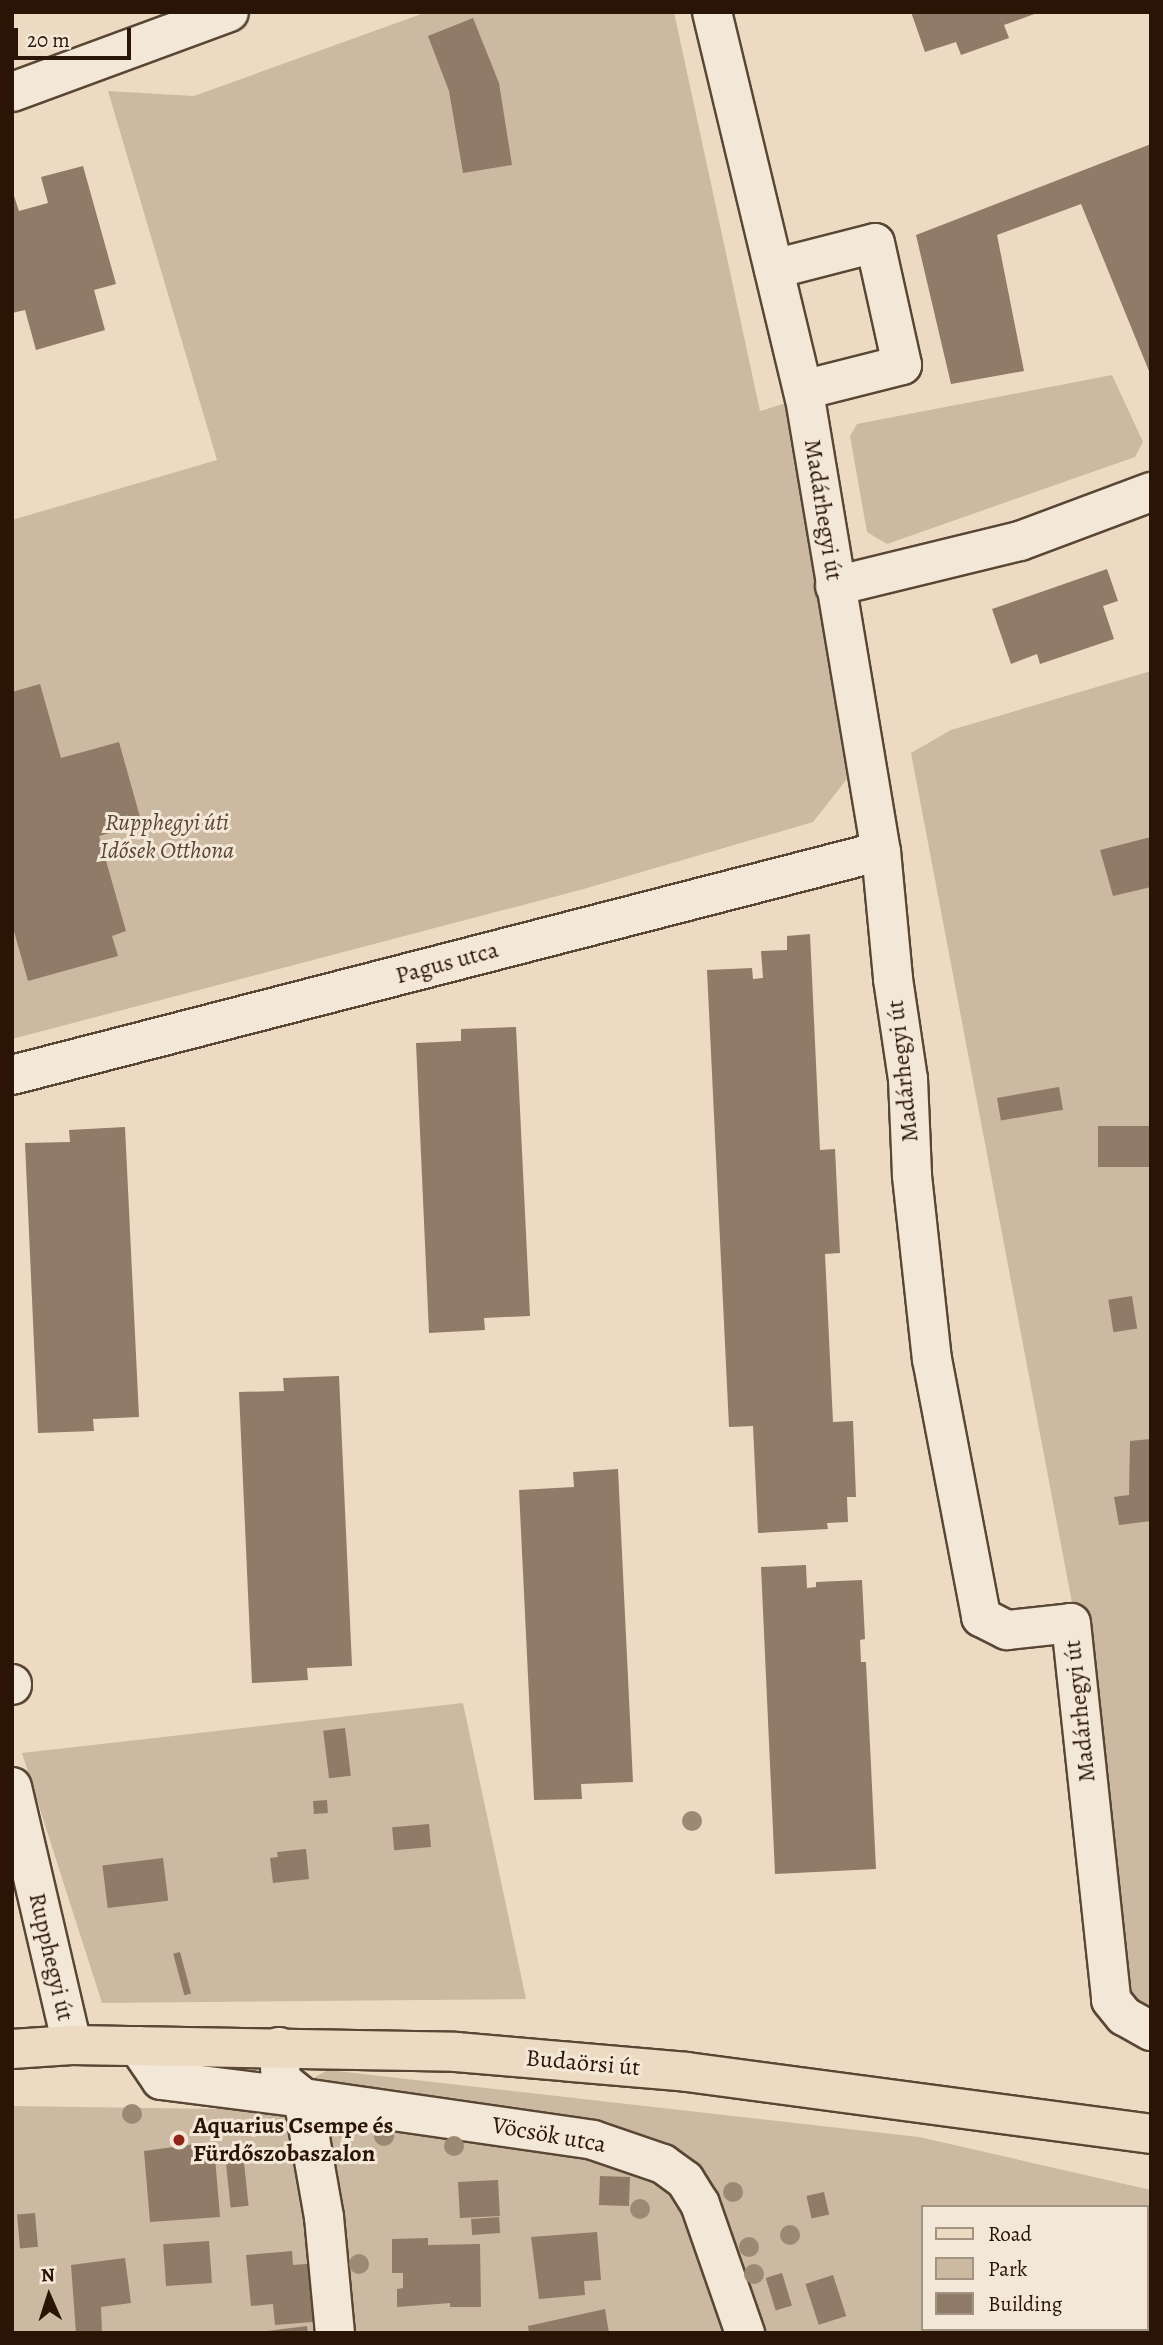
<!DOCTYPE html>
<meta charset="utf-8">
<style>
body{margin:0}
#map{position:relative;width:1163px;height:2345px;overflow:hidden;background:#ecdbc2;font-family:Alegreya,serif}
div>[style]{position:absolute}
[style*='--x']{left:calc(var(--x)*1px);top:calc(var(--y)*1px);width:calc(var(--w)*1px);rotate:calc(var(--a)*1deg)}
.green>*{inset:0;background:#cbb9a2}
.building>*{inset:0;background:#8f7b67;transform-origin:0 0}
.roads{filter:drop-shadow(2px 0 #5a4634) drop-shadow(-2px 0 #5a4634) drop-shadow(0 2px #5a4634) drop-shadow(0 -2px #5a4634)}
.minor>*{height:38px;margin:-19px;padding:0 19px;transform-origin:19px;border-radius:19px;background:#f3e8d7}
.major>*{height:38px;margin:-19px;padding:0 19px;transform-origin:19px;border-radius:19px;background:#ecdbc2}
.trees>*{width:20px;height:20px;margin:-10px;border-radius:50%;background:#9c8974}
.dots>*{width:19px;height:19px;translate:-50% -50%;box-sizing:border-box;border:4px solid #f3e8d7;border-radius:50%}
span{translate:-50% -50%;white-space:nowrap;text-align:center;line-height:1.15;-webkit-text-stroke:6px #f3e8d7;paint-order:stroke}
.street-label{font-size:24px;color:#2a1405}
.park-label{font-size:24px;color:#5a4634;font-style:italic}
.poi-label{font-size:24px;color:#2a1405;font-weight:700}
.left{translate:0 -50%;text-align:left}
.frame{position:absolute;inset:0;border:14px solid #2a1405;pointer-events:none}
.legend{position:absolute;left:921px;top:2205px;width:228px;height:126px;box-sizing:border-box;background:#f3e8d7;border:2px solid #a39383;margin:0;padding:9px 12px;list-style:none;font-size:21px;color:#2a1405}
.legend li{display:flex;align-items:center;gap:14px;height:35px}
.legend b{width:35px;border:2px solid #a39383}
.north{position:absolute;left:14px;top:2261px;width:70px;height:70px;-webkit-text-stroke:5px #f3e8d7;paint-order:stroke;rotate:357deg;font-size:19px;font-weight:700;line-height:28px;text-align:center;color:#2a1405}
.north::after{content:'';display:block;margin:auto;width:24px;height:32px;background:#2a1405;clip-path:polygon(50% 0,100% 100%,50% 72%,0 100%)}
.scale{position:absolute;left:14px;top:28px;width:117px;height:32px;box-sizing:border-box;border:4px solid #2a1405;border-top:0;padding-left:9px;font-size:21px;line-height:24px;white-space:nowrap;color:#2a1405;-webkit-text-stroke:5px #f3e8d7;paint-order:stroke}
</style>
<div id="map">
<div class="green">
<div style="clip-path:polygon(427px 12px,674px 12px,760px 411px,786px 403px,847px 779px,813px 822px,580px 890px,12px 1039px,12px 520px,217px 460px,108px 91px,194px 96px)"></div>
<div style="clip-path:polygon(1112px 375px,1143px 442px,1135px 457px,887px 544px,867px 532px,850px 436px,857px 424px)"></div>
<div style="clip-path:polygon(1151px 671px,1151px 2045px,1135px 2042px,1073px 1608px,911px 753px,951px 730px)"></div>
<div style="clip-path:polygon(463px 1703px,526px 1999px,102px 2003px,22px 1753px)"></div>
<div style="clip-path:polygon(evenodd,328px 2070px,919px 2137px,1151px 2190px,1151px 2333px,12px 2333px,12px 2106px,297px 2110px,316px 2085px,315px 2077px,328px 2070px,923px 2207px,1147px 2207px,1147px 2329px,923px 2329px,923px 2207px)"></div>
</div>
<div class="building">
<div style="clip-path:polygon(911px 12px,1037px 12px,1037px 13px,1004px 25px,1009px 38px,961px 55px,956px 42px,925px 52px)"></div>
<div style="clip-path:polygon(473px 18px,499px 83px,512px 165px,463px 173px,449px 91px,428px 36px)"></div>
<div style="clip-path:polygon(1151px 144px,1151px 376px,1081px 204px,997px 235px,1024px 371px,951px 384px,916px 235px)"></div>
<div style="clip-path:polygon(83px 166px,116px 284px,94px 290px,105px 330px,36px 350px,25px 310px,12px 313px,12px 190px,19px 211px,48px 203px,41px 177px)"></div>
<div style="clip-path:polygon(1107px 569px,1118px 601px,1103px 606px,1114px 639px,1040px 664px,1037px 654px,1011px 664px,992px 609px)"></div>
<div style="clip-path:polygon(40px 684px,61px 758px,119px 742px,142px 824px,99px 836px,126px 931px,112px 936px,118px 956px,28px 981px,12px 924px,12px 692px)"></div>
<div style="clip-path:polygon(1151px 837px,1151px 887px,1113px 896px,1100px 850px)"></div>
<div style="clip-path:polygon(810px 934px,820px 1150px,835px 1149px,840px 1253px,825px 1254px,833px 1422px,853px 1421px,856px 1497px,847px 1497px,848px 1522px,827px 1523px,828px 1529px,758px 1533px,753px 1426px,729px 1427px,707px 970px,752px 968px,753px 979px,763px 978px,761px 951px,787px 950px,787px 936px)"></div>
<div style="clip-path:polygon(516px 1027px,530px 1316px,484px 1318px,485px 1330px,429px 1333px,416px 1043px,461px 1041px,461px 1029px)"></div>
<div style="left:1059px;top:1087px;width:23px;height:63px;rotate:80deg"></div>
<div style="left:1151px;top:1126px;width:41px;height:53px;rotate:90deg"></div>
<div style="clip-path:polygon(125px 1127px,139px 1417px,93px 1419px,94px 1431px,38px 1433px,25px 1143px,70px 1142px,69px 1130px)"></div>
<div style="left:1132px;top:1296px;width:33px;height:24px;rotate:81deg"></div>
<div style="clip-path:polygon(339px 1376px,352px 1666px,307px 1668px,308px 1680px,252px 1683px,239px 1392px,284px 1391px,283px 1378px)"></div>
<div style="clip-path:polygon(1151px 1439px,1151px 1521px,1119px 1525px,1114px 1497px,1129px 1495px,1130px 1441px)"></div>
<div style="clip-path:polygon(618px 1469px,633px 1782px,581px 1784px,582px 1799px,534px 1800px,519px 1490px,574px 1487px,573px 1472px)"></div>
<div style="clip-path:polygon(806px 1565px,807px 1588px,816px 1587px,816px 1582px,862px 1580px,865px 1639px,860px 1640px,861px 1662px,866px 1662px,876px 1869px,775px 1874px,761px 1567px)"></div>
<div style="left:345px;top:1728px;width:48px;height:22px;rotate:83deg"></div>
<div style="left:327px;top:1800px;width:13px;height:14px;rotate:86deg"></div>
<div style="left:429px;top:1824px;width:23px;height:37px;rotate:85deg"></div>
<div style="clip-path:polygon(306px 1849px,309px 1879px,273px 1883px,270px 1858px,278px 1857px,277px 1852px)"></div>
<div style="left:163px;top:1858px;width:43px;height:61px;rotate:83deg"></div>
<div style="left:180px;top:1952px;width:43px;height:7px;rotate:75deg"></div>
<div style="clip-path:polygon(203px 2143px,214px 2145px,220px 2217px,150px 2222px,144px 2151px)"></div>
<div style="left:243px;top:2153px;width:53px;height:18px;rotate:84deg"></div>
<div style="left:600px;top:2176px;width:30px;height:29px;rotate:2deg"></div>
<div style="left:498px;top:2180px;width:36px;height:40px;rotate:87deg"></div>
<div style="left:824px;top:2192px;width:23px;height:18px;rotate:77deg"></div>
<div style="left:35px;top:2213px;width:34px;height:18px;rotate:85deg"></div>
<div style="left:499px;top:2217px;width:16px;height:28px;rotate:86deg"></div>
<div style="clip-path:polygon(597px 2232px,601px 2280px,584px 2281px,585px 2295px,539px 2299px,531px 2237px)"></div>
<div style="clip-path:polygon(428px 2238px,428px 2245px,480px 2244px,481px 2307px,450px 2307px,450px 2303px,397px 2307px,397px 2289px,403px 2288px,403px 2273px,392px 2273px,392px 2239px)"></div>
<div style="left:209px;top:2241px;width:42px;height:46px;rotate:86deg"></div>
<div style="clip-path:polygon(292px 2251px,293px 2265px,319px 2263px,324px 2321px,275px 2325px,273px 2304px,251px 2306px,246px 2255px)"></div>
<div style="clip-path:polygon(125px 2258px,131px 2303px,101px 2307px,102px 2333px,76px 2333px,71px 2265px)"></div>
<div style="left:782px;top:2273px;width:34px;height:17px;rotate:73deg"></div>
<div style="left:833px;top:2275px;width:43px;height:29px;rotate:72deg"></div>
<div style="clip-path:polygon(1147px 2302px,1151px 2302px,1151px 2331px,1138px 2333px,1147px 2329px)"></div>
<div style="clip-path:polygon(605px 2309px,609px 2333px,529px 2333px,528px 2326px)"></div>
<div style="clip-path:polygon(307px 2326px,308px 2333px,267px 2333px,267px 2331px)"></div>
<div style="left:1068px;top:2329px;width:50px;height:4px"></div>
</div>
<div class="roads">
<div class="minor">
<div style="--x:712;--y:12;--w:397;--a:76.5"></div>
<div style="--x:805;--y:398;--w:459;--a:80.5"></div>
<div style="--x:881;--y:851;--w:129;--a:84.6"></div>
<div style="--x:893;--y:979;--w:101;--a:81.5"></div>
<div style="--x:908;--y:1079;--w:97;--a:87.6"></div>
<div style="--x:912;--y:1176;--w:184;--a:83.8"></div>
<div style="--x:932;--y:1359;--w:263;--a:79.2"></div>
<div style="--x:981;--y:1617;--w:29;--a:27"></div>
<div style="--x:1007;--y:1630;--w:64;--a:-6.2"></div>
<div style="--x:1071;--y:1623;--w:379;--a:83.9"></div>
<div style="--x:1111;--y:2000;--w:21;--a:51"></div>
<div style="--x:1124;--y:2016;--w:31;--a:29"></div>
<div style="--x:12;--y:92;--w:231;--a:-20.2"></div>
<div style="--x:774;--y:269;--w:104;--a:-14.4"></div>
<div style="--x:875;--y:243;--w:125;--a:77.5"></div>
<div style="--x:902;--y:365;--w:102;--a:165.8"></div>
<div style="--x:835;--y:586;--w:190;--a:-13.7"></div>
<div style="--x:1020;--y:541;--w:140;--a:-20.5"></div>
<div style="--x:12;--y:1075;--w:897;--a:-14.45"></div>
<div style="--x:12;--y:1684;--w:1;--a:90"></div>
<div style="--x:12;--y:1787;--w:265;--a:76.9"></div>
<div style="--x:138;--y:2046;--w:41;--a:55.9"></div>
<div style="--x:161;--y:2080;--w:143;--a:7.2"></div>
<div style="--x:303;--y:2098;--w:121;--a:80"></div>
<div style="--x:324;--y:2217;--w:117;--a:84.6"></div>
<div style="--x:279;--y:2047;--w:33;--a:87"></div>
<div style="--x:281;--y:2080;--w:28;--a:39"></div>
<div style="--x:303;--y:2098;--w:293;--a:8.2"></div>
<div style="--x:593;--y:2140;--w:74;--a:18.9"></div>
<div style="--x:663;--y:2164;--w:27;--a:36"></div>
<div style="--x:685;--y:2180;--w:28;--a:58"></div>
<div style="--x:700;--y:2204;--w:137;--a:70.8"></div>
</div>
<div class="major">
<div style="--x:12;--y:2049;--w:60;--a:-3.8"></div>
<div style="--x:72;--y:2045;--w:384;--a:1"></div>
<div style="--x:456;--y:2052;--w:232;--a:4.9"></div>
<div style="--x:687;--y:2072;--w:468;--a:7.6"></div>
</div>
</div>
<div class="trees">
<div style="left:692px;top:1821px"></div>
<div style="left:132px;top:2114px"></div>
<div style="left:384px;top:2136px"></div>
<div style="left:454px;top:2146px"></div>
<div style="left:733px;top:2192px"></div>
<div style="left:640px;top:2209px"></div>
<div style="left:790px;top:2235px"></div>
<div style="left:749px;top:2247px"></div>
<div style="left:359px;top:2264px"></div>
<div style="left:754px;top:2274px"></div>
</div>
<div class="dots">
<div style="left:179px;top:2140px;background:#8f2418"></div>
</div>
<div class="street-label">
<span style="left:823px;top:510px;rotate:81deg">Madárhegyi út</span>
<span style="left:447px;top:963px;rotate:-15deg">Pagus utca</span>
<span style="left:903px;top:1071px;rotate:-96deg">Madárhegyi út</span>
<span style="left:1080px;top:1711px;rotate:-96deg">Madárhegyi út</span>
<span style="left:51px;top:1957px;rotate:77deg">Rupphegyi út</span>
<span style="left:583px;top:2063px;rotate:5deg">Budaörsi út</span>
<span style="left:549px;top:2135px;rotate:10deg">Vöcsök utca</span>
</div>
<div class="park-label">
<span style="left:167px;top:837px">Rupphegyi úti<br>Idősek Otthona</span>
</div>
<div class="poi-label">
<span class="left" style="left:193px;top:2140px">Aquarius Csempe és<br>Fürdőszobaszalon</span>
</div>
<div class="frame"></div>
<ul class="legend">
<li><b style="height:9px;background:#ecdbc2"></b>Road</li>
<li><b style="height:19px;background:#cbb9a2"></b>Park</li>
<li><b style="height:19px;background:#8f7b67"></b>Building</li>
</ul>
<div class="north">N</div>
<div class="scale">20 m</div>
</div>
